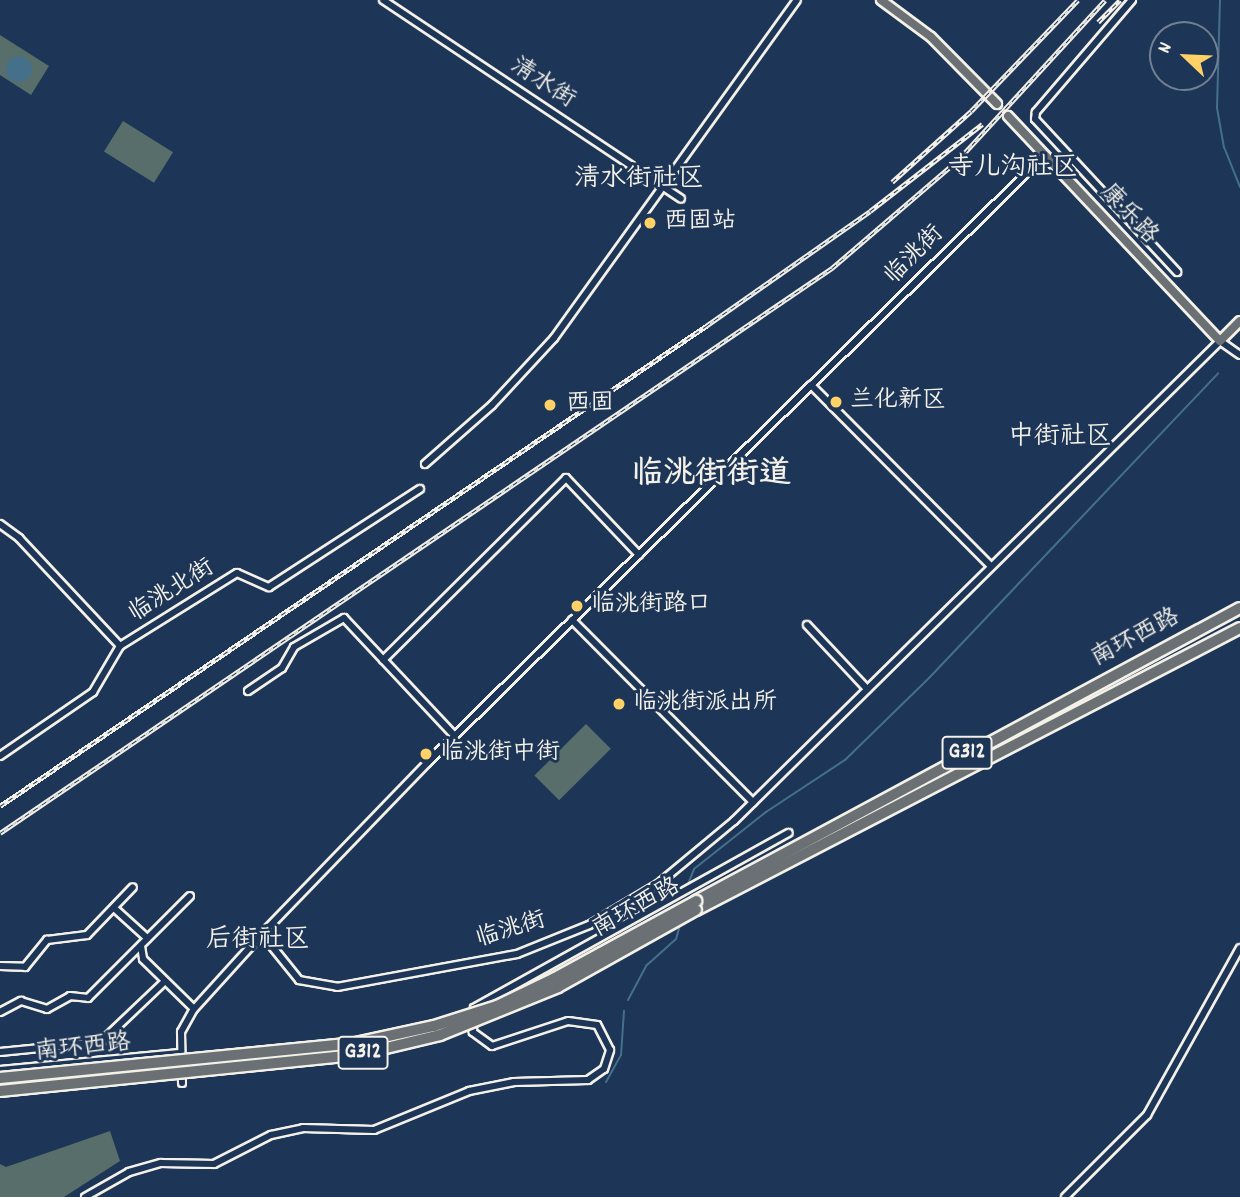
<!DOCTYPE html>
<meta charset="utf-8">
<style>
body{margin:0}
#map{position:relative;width:1240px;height:1197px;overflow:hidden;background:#1d3557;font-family:Dekko,"LXGW WenKai TC",sans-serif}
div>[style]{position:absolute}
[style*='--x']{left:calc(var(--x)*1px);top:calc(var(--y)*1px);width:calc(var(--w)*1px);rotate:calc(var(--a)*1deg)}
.green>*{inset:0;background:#586e6a;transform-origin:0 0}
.water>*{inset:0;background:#45708a}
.round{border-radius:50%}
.stream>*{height:2px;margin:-1px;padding:0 1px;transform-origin:1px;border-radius:1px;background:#45708a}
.major-tunnel>*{height:8px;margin-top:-4px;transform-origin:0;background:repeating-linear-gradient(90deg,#3d516d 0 8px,transparent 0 12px)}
.roads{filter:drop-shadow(2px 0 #f4f1e8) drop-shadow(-2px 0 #f4f1e8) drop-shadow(0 2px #f4f1e8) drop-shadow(0 -2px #f4f1e8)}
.minor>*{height:6px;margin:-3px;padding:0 3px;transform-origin:3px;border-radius:3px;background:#1d3557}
.major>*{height:8px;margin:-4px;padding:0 4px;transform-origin:4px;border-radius:4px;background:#6a7074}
.highway>*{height:10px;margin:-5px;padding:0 5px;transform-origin:5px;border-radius:5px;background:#6a7074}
.rail>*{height:4.5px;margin-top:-2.25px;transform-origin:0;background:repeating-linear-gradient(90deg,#1d3557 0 5px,#f4f1e8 0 10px);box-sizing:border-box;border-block:2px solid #f4f1e8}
.bridges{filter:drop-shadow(2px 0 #f4f1e8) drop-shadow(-2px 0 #f4f1e8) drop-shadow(0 2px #f4f1e8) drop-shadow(0 -2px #f4f1e8)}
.highway-bridge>*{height:10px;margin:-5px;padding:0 5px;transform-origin:5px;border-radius:5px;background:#6a7074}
.dots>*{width:19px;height:19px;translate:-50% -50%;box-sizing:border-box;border:4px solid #1d3557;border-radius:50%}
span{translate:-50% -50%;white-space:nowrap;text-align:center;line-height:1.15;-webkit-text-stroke:6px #1d3557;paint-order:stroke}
.shield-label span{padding:2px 5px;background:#1d3557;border:2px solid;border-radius:5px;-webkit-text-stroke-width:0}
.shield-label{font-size:23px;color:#f4f1e8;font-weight:700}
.street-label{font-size:24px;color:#f4f1e8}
.poi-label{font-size:24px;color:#f4f1e8}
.left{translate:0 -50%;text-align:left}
.neighbourhood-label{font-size:26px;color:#f4f1e8}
.district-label{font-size:32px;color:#f4f1e8;font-weight:700}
.north{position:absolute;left:1149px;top:21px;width:70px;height:70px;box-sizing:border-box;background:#1d3557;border:2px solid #738091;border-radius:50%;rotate:293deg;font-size:19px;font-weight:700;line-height:28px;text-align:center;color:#f4f1e8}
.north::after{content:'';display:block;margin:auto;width:24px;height:32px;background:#ffd166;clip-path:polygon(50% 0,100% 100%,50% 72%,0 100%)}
</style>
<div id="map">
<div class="green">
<div style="clip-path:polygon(0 35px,49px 66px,31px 95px,0 75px)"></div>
<div style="left:123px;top:121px;width:59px;height:36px;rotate:32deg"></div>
<div style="left:586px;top:724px;width:35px;height:73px;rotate:45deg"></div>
<div style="clip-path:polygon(110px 1131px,120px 1161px,64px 1197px,0 1197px,0 1164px,6px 1167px)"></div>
</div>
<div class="water">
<div class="round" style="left:6px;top:56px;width:26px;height:26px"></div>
</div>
<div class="stream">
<div style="--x:1220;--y:0;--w:108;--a:91.6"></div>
<div style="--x:1217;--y:108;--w:40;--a:80"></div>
<div style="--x:1224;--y:147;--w:43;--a:68.2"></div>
<div style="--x:686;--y:889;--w:22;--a:-68"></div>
<div style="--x:694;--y:869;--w:92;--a:-38.4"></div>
<div style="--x:766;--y:812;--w:95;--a:-33.4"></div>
<div style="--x:845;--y:760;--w:117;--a:-44.3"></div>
<div style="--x:929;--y:678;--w:420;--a:-46.5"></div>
<div style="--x:628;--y:1000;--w:40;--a:-62"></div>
<div style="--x:647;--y:965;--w:39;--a:-42"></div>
<div style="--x:676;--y:939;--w:15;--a:-74"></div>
<div style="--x:606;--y:1082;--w:31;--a:-61"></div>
<div style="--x:621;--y:1055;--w:44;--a:-86.1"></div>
</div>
<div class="major-tunnel">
<div style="--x:997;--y:104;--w:16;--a:47"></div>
</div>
<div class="roads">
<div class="minor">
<div style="--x:383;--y:0;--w:358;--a:33.7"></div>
<div style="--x:1132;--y:0;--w:148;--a:130.6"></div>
<div style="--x:1036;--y:112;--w:7;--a:98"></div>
<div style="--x:1035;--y:119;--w:209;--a:47.1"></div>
<div style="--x:811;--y:385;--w:254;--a:45.2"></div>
<div style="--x:425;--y:464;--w:89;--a:-41.4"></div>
<div style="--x:492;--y:405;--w:91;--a:-47.2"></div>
<div style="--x:554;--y:338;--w:416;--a:-54.3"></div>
<div style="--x:0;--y:524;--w:24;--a:36"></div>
<div style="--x:19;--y:538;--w:148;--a:46.9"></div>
<div style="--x:572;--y:620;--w:257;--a:45.2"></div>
<div style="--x:807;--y:625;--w:88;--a:46.8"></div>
<div style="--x:383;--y:660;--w:258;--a:-44.8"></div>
<div style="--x:566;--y:478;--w:106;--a:46.5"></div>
<div style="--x:248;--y:691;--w:41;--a:-34.1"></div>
<div style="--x:282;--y:668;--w:24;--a:-60"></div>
<div style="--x:294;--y:647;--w:58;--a:-30.1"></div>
<div style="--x:344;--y:618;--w:162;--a:46.8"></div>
<div style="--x:0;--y:756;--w:113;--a:-34.5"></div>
<div style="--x:93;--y:692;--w:53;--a:-59.6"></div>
<div style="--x:120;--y:646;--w:138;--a:-32"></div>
<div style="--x:237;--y:573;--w:35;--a:24"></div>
<div style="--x:269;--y:587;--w:180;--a:-33"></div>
<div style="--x:114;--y:908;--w:45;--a:42.3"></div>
<div style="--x:262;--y:934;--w:59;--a:51.2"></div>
<div style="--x:299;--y:980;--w:39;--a:10"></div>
<div style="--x:337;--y:987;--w:183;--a:-10.4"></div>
<div style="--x:517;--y:954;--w:78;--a:-21.9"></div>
<div style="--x:589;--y:925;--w:80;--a:-30.7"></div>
<div style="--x:658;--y:884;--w:99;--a:-39.7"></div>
<div style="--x:734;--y:821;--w:683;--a:-44.64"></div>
<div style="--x:1220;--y:341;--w:24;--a:35"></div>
<div style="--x:141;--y:946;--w:13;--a:81"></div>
<div style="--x:143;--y:959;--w:71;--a:44.4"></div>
<div style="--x:0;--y:966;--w:25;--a:2"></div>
<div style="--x:25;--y:967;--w:35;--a:-51"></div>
<div style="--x:47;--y:940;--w:40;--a:-7.1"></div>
<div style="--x:87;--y:935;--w:66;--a:-46.2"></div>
<div style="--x:0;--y:1012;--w:24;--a:-28"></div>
<div style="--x:21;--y:1001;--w:27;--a:17"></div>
<div style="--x:47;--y:1009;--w:26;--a:-29"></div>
<div style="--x:70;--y:996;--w:18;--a:6"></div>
<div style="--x:88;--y:998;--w:144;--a:-45"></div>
<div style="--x:0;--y:1052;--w:101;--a:-5.7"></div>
<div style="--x:101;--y:1042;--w:88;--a:-43.6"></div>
<div style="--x:0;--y:1070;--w:180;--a:-5.4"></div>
<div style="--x:182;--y:1083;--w:51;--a:-91.1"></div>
<div style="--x:181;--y:1032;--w:26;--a:-61"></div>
<div style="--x:194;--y:1009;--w:101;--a:-47.8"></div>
<div style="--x:262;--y:934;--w:238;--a:-46"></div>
<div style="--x:427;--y:763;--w:867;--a:-44.53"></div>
<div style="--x:85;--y:1197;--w:51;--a:-29.6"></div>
<div style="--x:129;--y:1172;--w:33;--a:-16"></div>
<div style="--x:161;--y:1163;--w:53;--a:1.1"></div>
<div style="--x:214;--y:1164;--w:64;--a:-27"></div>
<div style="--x:271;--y:1135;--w:33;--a:-12"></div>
<div style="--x:303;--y:1128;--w:71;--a:1.6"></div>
<div style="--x:374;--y:1130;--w:103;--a:-22.3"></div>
<div style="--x:469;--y:1091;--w:46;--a:-11.3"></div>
<div style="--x:514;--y:1082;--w:74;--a:-1.5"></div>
<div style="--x:588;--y:1080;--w:19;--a:-35"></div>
<div style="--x:604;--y:1069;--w:20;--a:-72"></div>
<div style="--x:610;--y:1050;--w:28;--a:-117"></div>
<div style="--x:597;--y:1025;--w:29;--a:-172"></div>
<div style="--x:568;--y:1021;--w:80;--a:161.8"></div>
<div style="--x:492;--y:1046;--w:24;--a:-144"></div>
<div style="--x:473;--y:1032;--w:24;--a:-88"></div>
<div style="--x:474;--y:1008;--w:360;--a:-29.1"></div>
<div style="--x:1065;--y:1197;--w:116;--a:-45"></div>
<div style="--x:1147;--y:1115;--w:191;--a:-60.9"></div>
</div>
<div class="major">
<div style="--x:881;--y:0;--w:62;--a:36.5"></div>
<div style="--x:931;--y:37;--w:94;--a:45.4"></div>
<div style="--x:1008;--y:116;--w:309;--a:46.7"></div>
<div style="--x:1220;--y:341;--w:28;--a:-45"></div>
</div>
<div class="highway">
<div style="--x:696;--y:901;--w:618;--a:-28.31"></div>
<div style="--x:696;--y:910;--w:613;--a:-27.4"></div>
</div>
</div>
<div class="rail">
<div style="--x:1098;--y:22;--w:31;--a:-45"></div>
<div style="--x:892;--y:182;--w:106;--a:-41.9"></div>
<div style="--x:971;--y:111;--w:154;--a:-46.1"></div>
<div style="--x:0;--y:806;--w:854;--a:-34.21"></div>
<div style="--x:706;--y:326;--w:200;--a:-35"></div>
<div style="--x:870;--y:211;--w:142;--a:-37.8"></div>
<div style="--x:0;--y:833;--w:1006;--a:-34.18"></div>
<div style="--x:832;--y:268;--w:166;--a:-40.6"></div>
<div style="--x:958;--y:160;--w:217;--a:-47.4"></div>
</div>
<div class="bridges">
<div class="highway-bridge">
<div style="--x:0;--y:1078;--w:358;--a:-5.6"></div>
<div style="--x:356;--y:1043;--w:80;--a:-12.3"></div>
<div style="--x:434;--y:1026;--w:66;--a:-17.6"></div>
<div style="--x:497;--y:1006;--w:64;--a:-25.8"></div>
<div style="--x:555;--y:978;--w:161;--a:-28.6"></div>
<div style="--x:0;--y:1091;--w:359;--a:-5.8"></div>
<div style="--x:357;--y:1055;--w:85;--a:-13.5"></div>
<div style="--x:440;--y:1035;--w:127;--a:-22.1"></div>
<div style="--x:558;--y:987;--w:158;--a:-29.2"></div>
</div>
</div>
<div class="dots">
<div style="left:650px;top:223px;background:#ffd166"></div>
<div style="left:836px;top:402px;background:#ffd166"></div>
<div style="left:550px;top:405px;background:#ffd166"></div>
<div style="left:577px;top:606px;background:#ffd166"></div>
<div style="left:619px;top:704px;background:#ffd166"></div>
<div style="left:426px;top:754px;background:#ffd166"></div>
</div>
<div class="shield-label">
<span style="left:967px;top:753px">G312</span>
<span style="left:363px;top:1053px">G312</span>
</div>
<div class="street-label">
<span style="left:542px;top:84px;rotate:33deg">清水街</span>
<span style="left:1128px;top:215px;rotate:47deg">康乐路</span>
<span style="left:915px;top:256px;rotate:-45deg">临洮街</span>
<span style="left:172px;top:592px;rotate:-32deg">临洮北街</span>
<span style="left:1136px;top:639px;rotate:-28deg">南环西路</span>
<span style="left:637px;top:909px;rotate:-29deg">南环西路</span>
<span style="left:511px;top:931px;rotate:-17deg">临洮街</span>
<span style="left:83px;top:1049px;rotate:-6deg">南环西路</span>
</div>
<div class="poi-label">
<span class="left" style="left:664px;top:223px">西固站</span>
<span class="left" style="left:850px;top:402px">兰化新区</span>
<span class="left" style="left:566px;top:405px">西固</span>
<span class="left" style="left:591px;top:606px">临洮街路口</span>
<span class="left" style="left:633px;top:704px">临洮街派出所</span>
<span class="left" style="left:440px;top:754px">临洮街中街</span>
</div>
<div class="neighbourhood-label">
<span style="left:1013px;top:169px">寺儿沟社区</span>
<span style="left:639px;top:180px">清水街社区</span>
<span style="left:1060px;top:438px">中街社区</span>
<span style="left:258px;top:941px">后街社区</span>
</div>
<div class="district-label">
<span style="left:711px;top:476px">临洮街街道</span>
</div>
<div class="north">N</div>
</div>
